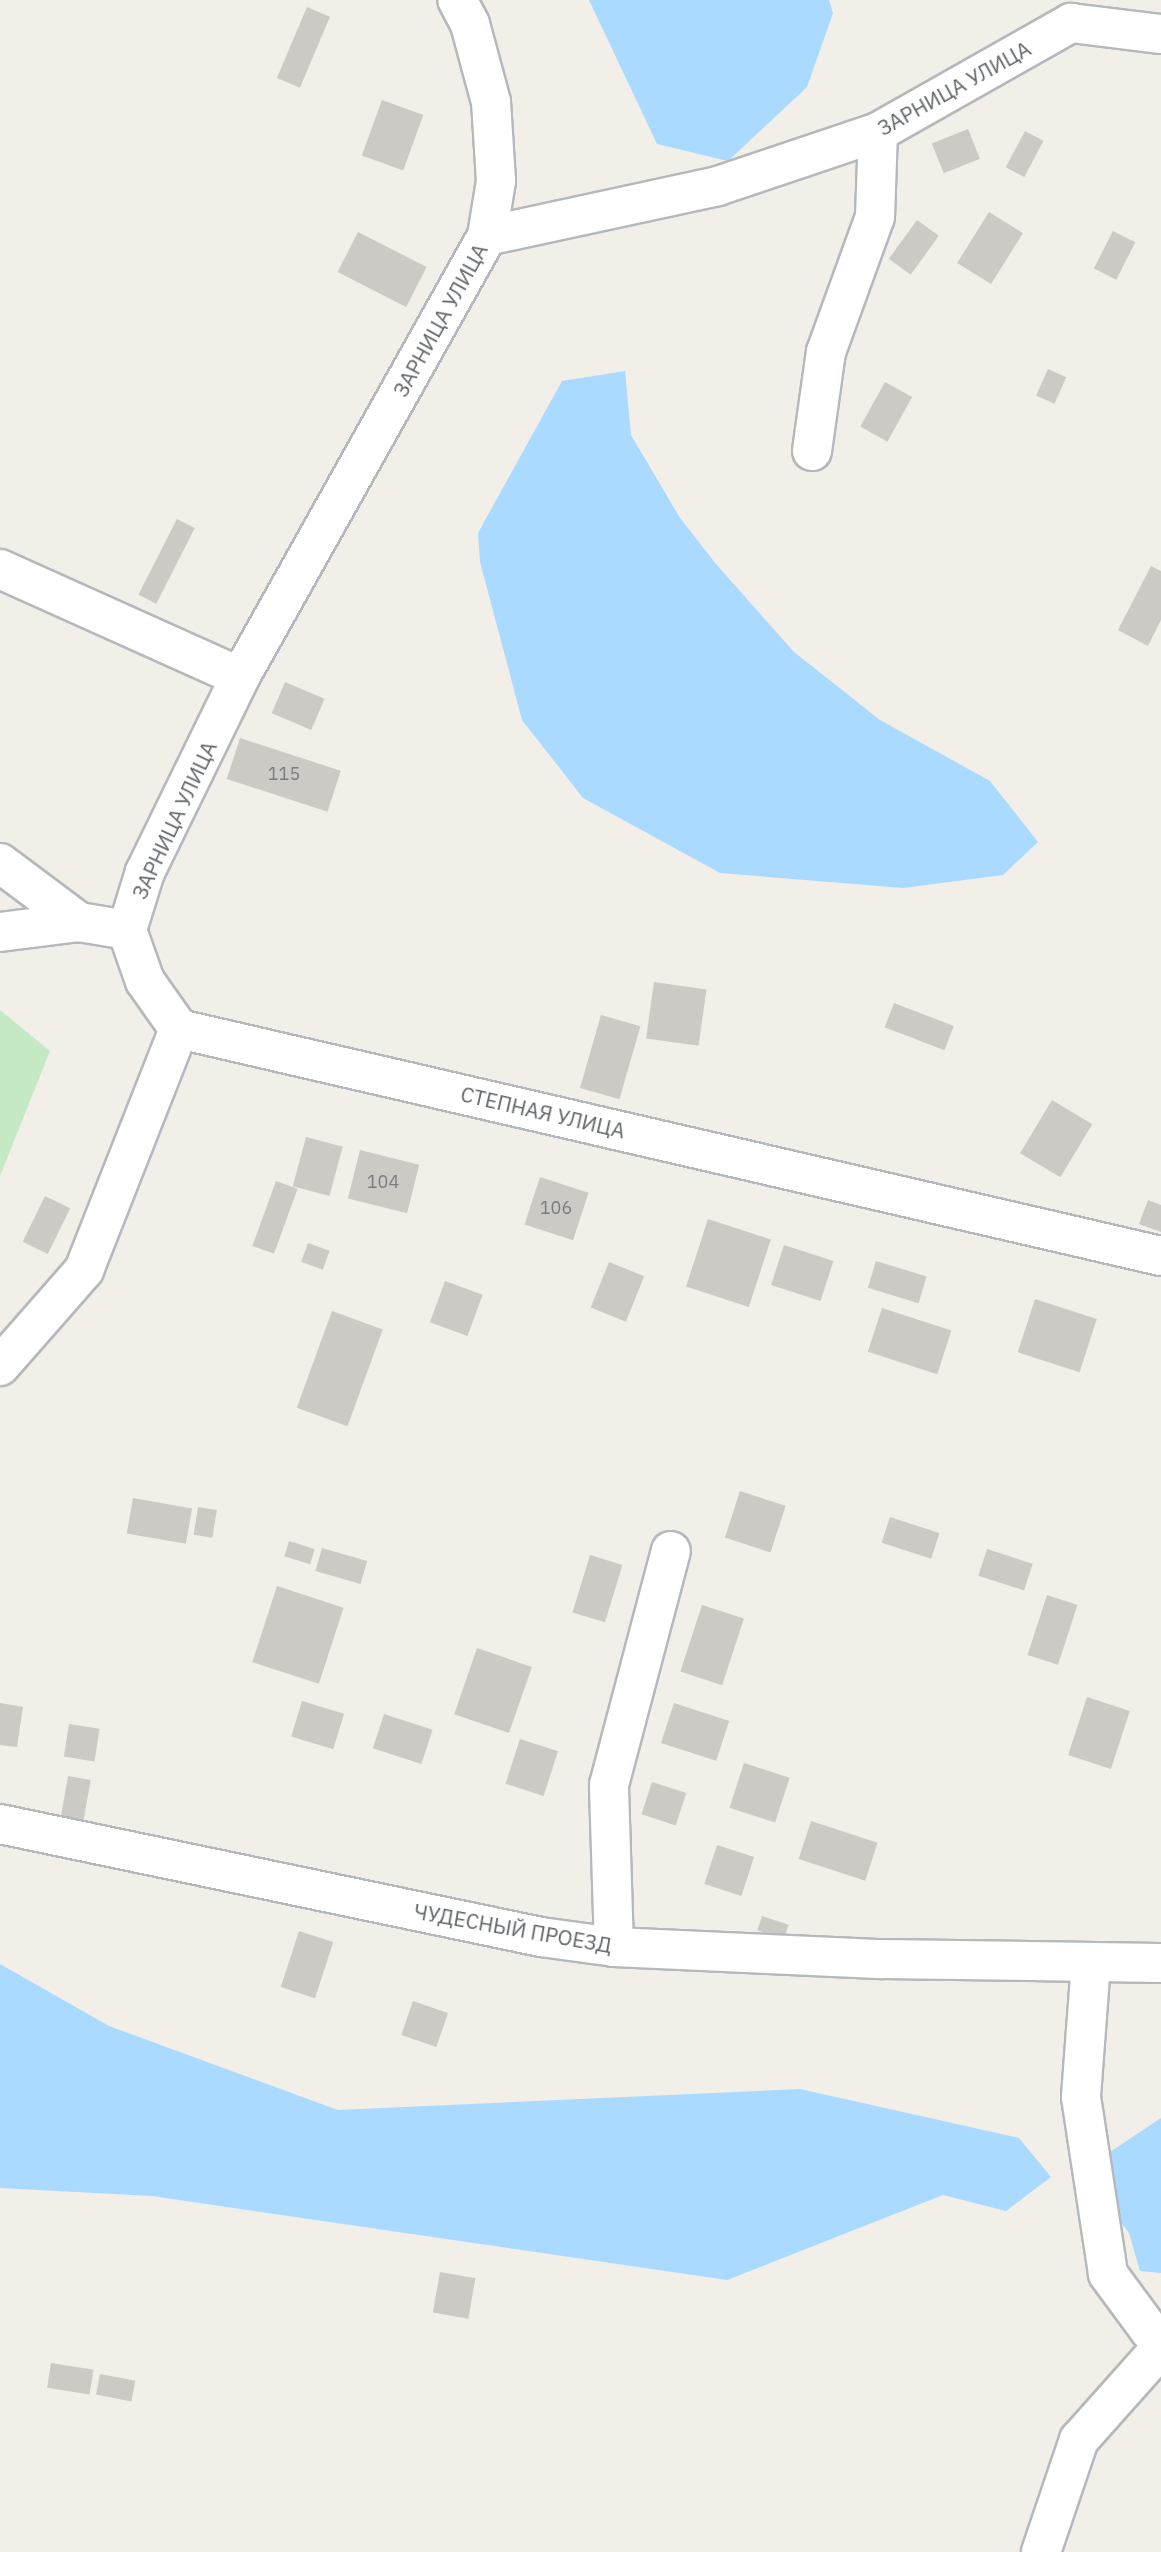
<!DOCTYPE html>
<meta charset="utf-8">
<style>
body{margin:0}
#map{position:relative;width:1161px;height:2552px;overflow:hidden;background:#f1efe8;font-family:"IBM Plex Sans",sans-serif}
div>[style]{position:absolute}
[style*='--x']{left:calc(var(--x)*1px);top:calc(var(--y)*1px);width:calc(var(--w)*1px);rotate:calc(var(--a)*1deg)}
.green>*{inset:0;background:#c5e8c5}
.water>*{inset:0;background:#aadaff}
.building>*{inset:0;background:#cccac5;transform-origin:0 0}
.roads{filter:drop-shadow(2px 0 #b5b8bc) drop-shadow(-2px 0 #b5b8bc) drop-shadow(0 2px #b5b8bc) drop-shadow(0 -2px #b5b8bc)}
.street>*{height:38px;margin:-19px;padding:0 19px;transform-origin:19px;border-radius:19px;background:#fff}
span{translate:-50% -50%;white-space:nowrap;text-align:center;line-height:1.15;-webkit-text-stroke:5px #fff;paint-order:stroke}
.number-label{font-size:18px;color:#7a7d7f}
.number-label span{-webkit-text-stroke-width:0}
.street-label{font-size:21px;color:#5f6368}
</style>
<div id="map">
<div class="green">
<div style="clip-path:polygon(0 1010px,50px 1051px,0 1176px)"></div>
</div>
<div class="water">
<div style="clip-path:polygon(589px 0,829px 0,833px 13px,807px 87px,728px 161px,657px 144px)"></div>
<div style="clip-path:polygon(625px 371px,631px 435px,680px 518px,716px 564px,794px 652px,880px 720px,990px 781px,1038px 842px,1003px 875px,903px 888px,720px 873px,583px 798px,522px 720px,480px 562px,478px 533px,562px 381px)"></div>
<div style="clip-path:polygon(0 1964px,109px 2026px,338px 2110px,800px 2089px,1019px 2138px,1051px 2177px,1006px 2211px,943px 2195px,727px 2280px,152px 2196px,0 2188px)"></div>
<div style="clip-path:polygon(1161px 2118px,1161px 2273px,1140px 2271px,1129px 2233px,1096px 2190px,1095px 2162px)"></div>
</div>
<div class="building">
<div style="left:307px;top:7px;width:25px;height:77px;rotate:23deg"></div>
<div style="left:382px;top:100px;width:44px;height:59px;rotate:20deg"></div>
<div style="left:968px;top:129px;width:32px;height:39px;rotate:68deg"></div>
<div style="left:1025px;top:131px;width:21px;height:41px;rotate:28deg"></div>
<div style="left:989px;top:212px;width:40px;height:60px;rotate:32deg"></div>
<div style="left:917px;top:220px;width:27px;height:48px;rotate:36deg"></div>
<div style="left:1113px;top:231px;width:25px;height:42px;rotate:27deg"></div>
<div style="left:358px;top:232px;width:77px;height:45px;rotate:27deg"></div>
<div style="left:1048px;top:369px;width:20px;height:29px;rotate:24deg"></div>
<div style="left:885px;top:382px;width:31px;height:51px;rotate:29deg"></div>
<div style="left:177px;top:519px;width:20px;height:85px;rotate:27deg"></div>
<div style="clip-path:polygon(1151px 566px,1161px 571px,1161px 620px,1148px 646px,1118px 630px)"></div>
<div style="left:285px;top:682px;width:43px;height:34px;rotate:23deg"></div>
<div style="left:240px;top:738px;width:106px;height:43px;rotate:18deg"></div>
<div style="left:654px;top:982px;width:53px;height:57px;rotate:8deg"></div>
<div style="left:894px;top:1003px;width:64px;height:26px;rotate:21deg"></div>
<div style="left:601px;top:1015px;width:41px;height:76px;rotate:16deg"></div>
<div style="left:1052px;top:1100px;width:47px;height:62px;rotate:31deg"></div>
<div style="left:306px;top:1137px;width:38px;height:51px;rotate:15deg"></div>
<div style="left:360px;top:1150px;width:61px;height:50px;rotate:14deg"></div>
<div style="left:540px;top:1177px;width:51px;height:50px;rotate:18deg"></div>
<div style="left:276px;top:1181px;width:23px;height:69px;rotate:20deg"></div>
<div style="left:45px;top:1196px;width:28px;height:51px;rotate:26deg"></div>
<div style="clip-path:polygon(1148px 1200px,1161px 1205px,1161px 1232px,1139px 1224px)"></div>
<div style="left:708px;top:1219px;width:66px;height:71px;rotate:18deg"></div>
<div style="left:308px;top:1243px;width:23px;height:20px;rotate:20deg"></div>
<div style="left:784px;top:1245px;width:52px;height:42px;rotate:18deg"></div>
<div style="left:876px;top:1261px;width:53px;height:28px;rotate:17deg"></div>
<div style="left:609px;top:1262px;width:38px;height:49px;rotate:22deg"></div>
<div style="left:445px;top:1281px;width:40px;height:44px;rotate:20deg"></div>
<div style="left:1035px;top:1299px;width:65px;height:56px;rotate:18deg"></div>
<div style="left:882px;top:1308px;width:73px;height:46px;rotate:18deg"></div>
<div style="left:332px;top:1311px;width:54px;height:103px;rotate:20deg"></div>
<div style="left:740px;top:1491px;width:48px;height:49px;rotate:18deg"></div>
<div style="left:133px;top:1498px;width:60px;height:36px;rotate:10deg"></div>
<div style="left:198px;top:1507px;width:19px;height:28px;rotate:9deg"></div>
<div style="left:890px;top:1517px;width:52px;height:27px;rotate:18deg"></div>
<div style="left:289px;top:1541px;width:27px;height:16px;rotate:17deg"></div>
<div style="left:322px;top:1548px;width:47px;height:24px;rotate:16deg"></div>
<div style="left:987px;top:1549px;width:48px;height:28px;rotate:18deg"></div>
<div style="left:590px;top:1555px;width:34px;height:60px;rotate:17deg"></div>
<div style="left:277px;top:1586px;width:70px;height:80px;rotate:18deg"></div>
<div style="left:1047px;top:1595px;width:32px;height:63px;rotate:18deg"></div>
<div style="left:702px;top:1605px;width:44px;height:70px;rotate:18deg"></div>
<div style="left:477px;top:1648px;width:58px;height:70px;rotate:19deg"></div>
<div style="left:1087px;top:1697px;width:45px;height:61px;rotate:18deg"></div>
<div style="left:302px;top:1701px;width:44px;height:37px;rotate:17deg"></div>
<div style="clip-path:polygon(0 1703px,23px 1707px,17px 1747px,0 1745px)"></div>
<div style="left:674px;top:1703px;width:58px;height:42px;rotate:18deg"></div>
<div style="left:384px;top:1714px;width:51px;height:36px;rotate:18deg"></div>
<div style="left:69px;top:1724px;width:31px;height:33px;rotate:9deg"></div>
<div style="left:520px;top:1739px;width:40px;height:47px;rotate:18deg"></div>
<div style="left:744px;top:1763px;width:48px;height:47px;rotate:18deg"></div>
<div style="left:68px;top:1776px;width:23px;height:45px;rotate:10deg"></div>
<div style="left:652px;top:1782px;width:36px;height:34px;rotate:18deg"></div>
<div style="left:811px;top:1821px;width:70px;height:40px;rotate:18deg"></div>
<div style="left:717px;top:1845px;width:39px;height:41px;rotate:18deg"></div>
<div style="left:762px;top:1916px;width:28px;height:15px;rotate:18deg"></div>
<div style="left:299px;top:1931px;width:36px;height:59px;rotate:18deg"></div>
<div style="left:413px;top:2001px;width:37px;height:36px;rotate:19deg"></div>
<div style="left:440px;top:2272px;width:36px;height:41px;rotate:10deg"></div>
<div style="left:51px;top:2363px;width:43px;height:25px;rotate:9deg"></div>
<div style="left:100px;top:2374px;width:36px;height:21px;rotate:11deg"></div>
</div>
<div class="roads">
<div class="street">
<div style="--x:487;--y:236;--w:236;--a:-12.2"></div>
<div style="--x:718;--y:186;--w:169;--a:-18.6"></div>
<div style="--x:878;--y:132;--w:222;--a:-29.5"></div>
<div style="--x:1071;--y:23;--w:91;--a:7"></div>
<div style="--x:812;--y:451;--w:100;--a:-82"></div>
<div style="--x:826;--y:352;--w:144;--a:-70.1"></div>
<div style="--x:875;--y:217;--w:85;--a:-88"></div>
<div style="--x:0;--y:569;--w:263;--a:24.2"></div>
<div style="--x:0;--y:863;--w:99;--a:36.8"></div>
<div style="--x:79;--y:922;--w:49;--a:9.5"></div>
<div style="--x:127;--y:930;--w:54;--a:70.6"></div>
<div style="--x:145;--y:981;--w:59;--a:54.7"></div>
<div style="--x:179;--y:1029;--w:1008;--a:13.02"></div>
<div style="--x:127;--y:930;--w:61;--a:-72.8"></div>
<div style="--x:145;--y:872;--w:217;--a:-64"></div>
<div style="--x:240;--y:677;--w:505;--a:-60.75"></div>
<div style="--x:487;--y:236;--w:56;--a:-80.7"></div>
<div style="--x:496;--y:181;--w:79;--a:-93.6"></div>
<div style="--x:491;--y:102;--w:81;--a:-105.1"></div>
<div style="--x:470;--y:24;--w:27;--a:-118"></div>
<div style="--x:0;--y:932;--w:80;--a:-7.2"></div>
<div style="--x:0;--y:1366;--w:128;--a:-48.8"></div>
<div style="--x:84;--y:1270;--w:259;--a:-68.5"></div>
<div style="--x:0;--y:1824;--w:553;--a:11.8"></div>
<div style="--x:541;--y:1937;--w:74;--a:7.8"></div>
<div style="--x:614;--y:1947;--w:269;--a:2.6"></div>
<div style="--x:883;--y:1959;--w:278;--a:0.8"></div>
<div style="--x:614;--y:1947;--w:162;--a:-91.8"></div>
<div style="--x:609;--y:1785;--w:242;--a:-75.2"></div>
<div style="--x:1091;--y:1963;--w:134;--a:94.3"></div>
<div style="--x:1081;--y:2097;--w:179;--a:81.3"></div>
<div style="--x:1108;--y:2274;--w:89;--a:53.6"></div>
<div style="--x:1041;--y:2552;--w:118;--a:-71.3"></div>
<div style="--x:1079;--y:2440;--w:123;--a:-48.3"></div>
</div>
</div>
<div class="number-label">
<span style="left:284px;top:774px">115</span>
<span style="left:383px;top:1182px">104</span>
<span style="left:556px;top:1208px">106</span>
</div>
<div class="street-label">
<span style="left:954px;top:88px;rotate:-29deg">ЗАРНИЦА УЛИЦА</span>
<span style="left:440px;top:320px;rotate:-61deg">ЗАРНИЦА УЛИЦА</span>
<span style="left:174px;top:820px;rotate:-65deg">ЗАРНИЦА УЛИЦА</span>
<span style="left:543px;top:1112px;rotate:13deg">СТЕПНАЯ УЛИЦА</span>
<span style="left:513px;top:1928px;rotate:10deg">ЧУДЕСНЫЙ ПРОЕЗД</span>
</div>
</div>
